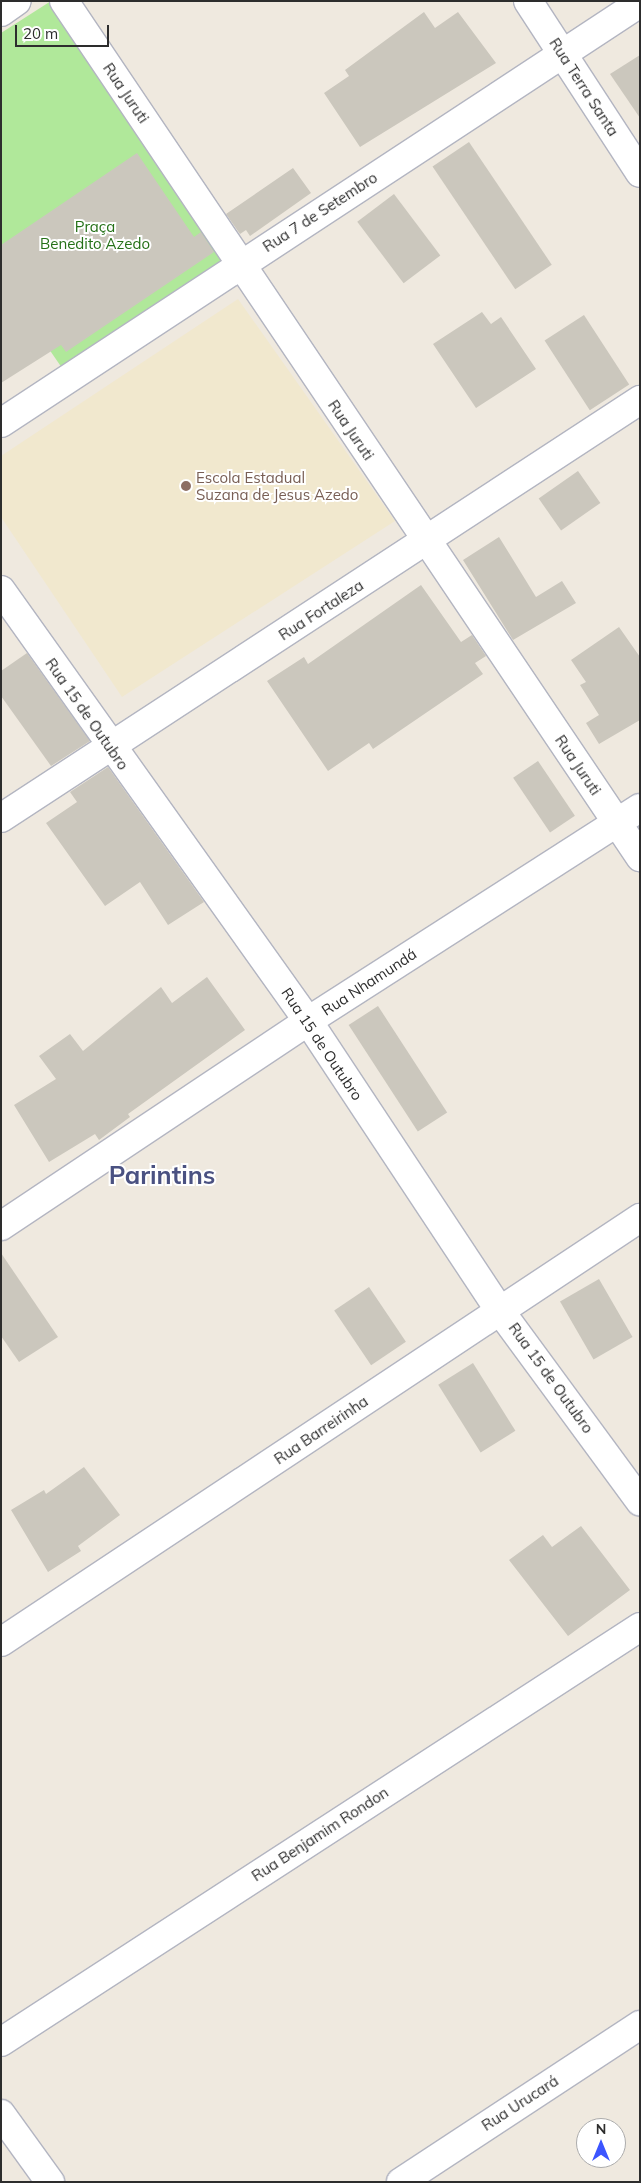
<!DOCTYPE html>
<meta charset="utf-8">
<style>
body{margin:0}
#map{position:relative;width:641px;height:2183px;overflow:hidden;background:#efe9df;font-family:Mulish,sans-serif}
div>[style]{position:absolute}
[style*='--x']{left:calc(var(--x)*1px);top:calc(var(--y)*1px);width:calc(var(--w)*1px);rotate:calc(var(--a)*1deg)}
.education>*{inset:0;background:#f1e8ce}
.green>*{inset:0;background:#b0e89a}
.building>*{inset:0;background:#cbc7bd;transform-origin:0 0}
.roads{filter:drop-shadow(1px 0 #b3b5c1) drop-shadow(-1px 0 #b3b5c1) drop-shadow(0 1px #b3b5c1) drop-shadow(0 -1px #b3b5c1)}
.street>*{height:28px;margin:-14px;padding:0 14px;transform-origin:14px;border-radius:14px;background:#fff}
.secondary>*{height:28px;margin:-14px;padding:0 14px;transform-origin:14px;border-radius:14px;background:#fff}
.dots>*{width:14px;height:14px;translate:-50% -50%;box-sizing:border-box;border:2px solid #fff;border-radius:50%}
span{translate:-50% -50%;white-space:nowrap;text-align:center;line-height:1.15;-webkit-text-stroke:4px #fff;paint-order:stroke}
.street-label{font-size:15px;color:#2d2d2d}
.park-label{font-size:15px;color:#247017}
.education-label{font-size:15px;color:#785e54}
.left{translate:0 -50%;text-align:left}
.town-label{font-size:25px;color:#4a5181;font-weight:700}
.frame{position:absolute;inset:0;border:2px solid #2d2d2d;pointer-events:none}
.north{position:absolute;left:576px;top:2118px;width:50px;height:50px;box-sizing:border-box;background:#fff;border:1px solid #ababab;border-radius:50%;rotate:0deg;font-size:14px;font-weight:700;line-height:20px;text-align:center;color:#2d2d2d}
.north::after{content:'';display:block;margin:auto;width:18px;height:22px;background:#3c55ff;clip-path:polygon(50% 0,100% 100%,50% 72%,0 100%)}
.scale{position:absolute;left:15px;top:25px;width:94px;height:22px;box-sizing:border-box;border:2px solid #2d2d2d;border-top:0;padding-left:6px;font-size:15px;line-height:18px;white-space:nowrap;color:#2d2d2d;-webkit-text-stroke:4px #fff;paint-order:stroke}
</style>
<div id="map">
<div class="education">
<div style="clip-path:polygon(238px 299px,395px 521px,122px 697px,1px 517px,1px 456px)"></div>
</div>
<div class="green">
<div style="clip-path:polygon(51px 1px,226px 262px,62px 368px,1px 279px,1px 33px)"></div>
</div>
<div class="building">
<div style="clip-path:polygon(424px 12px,435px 28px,458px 12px,496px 63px,360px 147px,324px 93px,349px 76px,345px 70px)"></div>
<div style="clip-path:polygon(640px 55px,640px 118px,610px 74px)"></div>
<div style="left:469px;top:142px;width:148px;height:44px;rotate:56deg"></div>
<div style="clip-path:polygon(137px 153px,194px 237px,201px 232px,214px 252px,66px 352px,61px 345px,1px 383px,1px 245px)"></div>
<div style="clip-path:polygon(293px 168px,311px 193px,250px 236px,246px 230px,240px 234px,226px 214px)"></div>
<div style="left:394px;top:194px;width:77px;height:46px;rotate:53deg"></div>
<div style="clip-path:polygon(482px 312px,491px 324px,501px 317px,536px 369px,476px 408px,433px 344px)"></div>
<div style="left:584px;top:315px;width:83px;height:47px;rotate:57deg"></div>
<div style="left:578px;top:471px;width:39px;height:48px;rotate:55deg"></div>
<div style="clip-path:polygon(499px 537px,536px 597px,562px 581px,576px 603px,513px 640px,463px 560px)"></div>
<div style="clip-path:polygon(421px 585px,461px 642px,472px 635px,486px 656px,475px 663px,483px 674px,373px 749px,369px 743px,328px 771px,267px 681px,304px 657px,308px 664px)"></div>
<div style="clip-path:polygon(619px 627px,640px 657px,640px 720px,599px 744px,586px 723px,599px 715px,580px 685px,586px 682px,571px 660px)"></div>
<div style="clip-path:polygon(27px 653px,90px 741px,51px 766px,1px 696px,1px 671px)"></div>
<div style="left:538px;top:761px;width:66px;height:30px;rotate:56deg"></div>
<div style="clip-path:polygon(108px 767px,204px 902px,168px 925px,140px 882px,105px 906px,46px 823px,77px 802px,70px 792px)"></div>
<div style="clip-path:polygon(207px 977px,245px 1030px,128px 1114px,130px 1117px,99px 1140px,95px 1134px,49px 1162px,14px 1105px,56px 1079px,39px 1056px,70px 1034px,83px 1051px,161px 987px,172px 1003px)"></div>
<div style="left:378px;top:1006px;width:127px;height:35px;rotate:57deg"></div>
<div style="clip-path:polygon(1px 1253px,58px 1337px,19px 1362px,1px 1336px)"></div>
<div style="left:599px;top:1279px;width:67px;height:45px;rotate:60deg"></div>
<div style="left:369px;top:1287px;width:66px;height:42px;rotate:56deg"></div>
<div style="left:473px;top:1363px;width:80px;height:41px;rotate:58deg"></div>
<div style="clip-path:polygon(84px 1467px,120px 1515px,78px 1546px,81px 1551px,48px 1572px,11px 1510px,44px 1490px,46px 1494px)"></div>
<div style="clip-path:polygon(581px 1526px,630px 1590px,568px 1636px,509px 1560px,543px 1535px,552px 1547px)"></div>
</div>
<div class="roads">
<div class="street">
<div style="--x:64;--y:1;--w:1032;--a:56.06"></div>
<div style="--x:528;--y:1;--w:205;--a:56.9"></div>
<div style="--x:1;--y:12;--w:19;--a:-35"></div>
<div style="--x:1;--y:423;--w:765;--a:-33.32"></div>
<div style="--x:1;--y:590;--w:529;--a:54.54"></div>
<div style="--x:308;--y:1021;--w:344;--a:56.5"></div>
<div style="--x:498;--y:1308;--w:240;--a:53.7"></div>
<div style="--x:1;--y:818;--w:764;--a:-33.19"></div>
<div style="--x:1;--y:1226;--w:369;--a:-33.7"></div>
<div style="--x:308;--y:1021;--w:394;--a:-32.7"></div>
<div style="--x:1;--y:2042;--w:762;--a:-33"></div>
<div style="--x:1;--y:2114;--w:84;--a:54.2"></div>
<div style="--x:401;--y:2182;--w:286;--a:-33.3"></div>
</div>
<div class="secondary">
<div style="--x:1;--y:1642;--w:767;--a:-33.57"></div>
</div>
</div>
<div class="dots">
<div style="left:186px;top:486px;background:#8d6e63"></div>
</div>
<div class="street-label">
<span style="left:584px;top:87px;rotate:57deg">Rua Terra Santa</span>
<span style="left:126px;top:93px;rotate:56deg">Rua Juruti</span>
<span style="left:320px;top:212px;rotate:-33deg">Rua 7 de Setembro</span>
<span style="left:351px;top:430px;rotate:56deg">Rua Juruti</span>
<span style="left:321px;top:610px;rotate:-33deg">Rua Fortaleza</span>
<span style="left:87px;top:714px;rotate:55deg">Rua 15 de Outubro</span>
<span style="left:578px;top:765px;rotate:56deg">Rua Juruti</span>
<span style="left:369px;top:982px;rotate:-33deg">Rua Nhamundá</span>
<span style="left:322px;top:1044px;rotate:56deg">Rua 15 de Outubro</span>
<span style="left:551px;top:1378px;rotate:54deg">Rua 15 de Outubro</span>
<span style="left:321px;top:1430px;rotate:-34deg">Rua Barreirinha</span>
<span style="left:320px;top:1834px;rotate:-33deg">Rua Benjamim Rondon</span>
<span style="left:520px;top:2103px;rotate:-33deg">Rua Urucará</span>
</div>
<div class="park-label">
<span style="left:95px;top:235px">Praça<br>Benedito Azedo</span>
</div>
<div class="education-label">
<span class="left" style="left:196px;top:486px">Escola Estadual<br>Suzana de Jesus Azedo</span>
</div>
<div class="town-label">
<span style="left:162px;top:1175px">Parintins</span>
</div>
<div class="frame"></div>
<div class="north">N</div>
<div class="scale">20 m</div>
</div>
